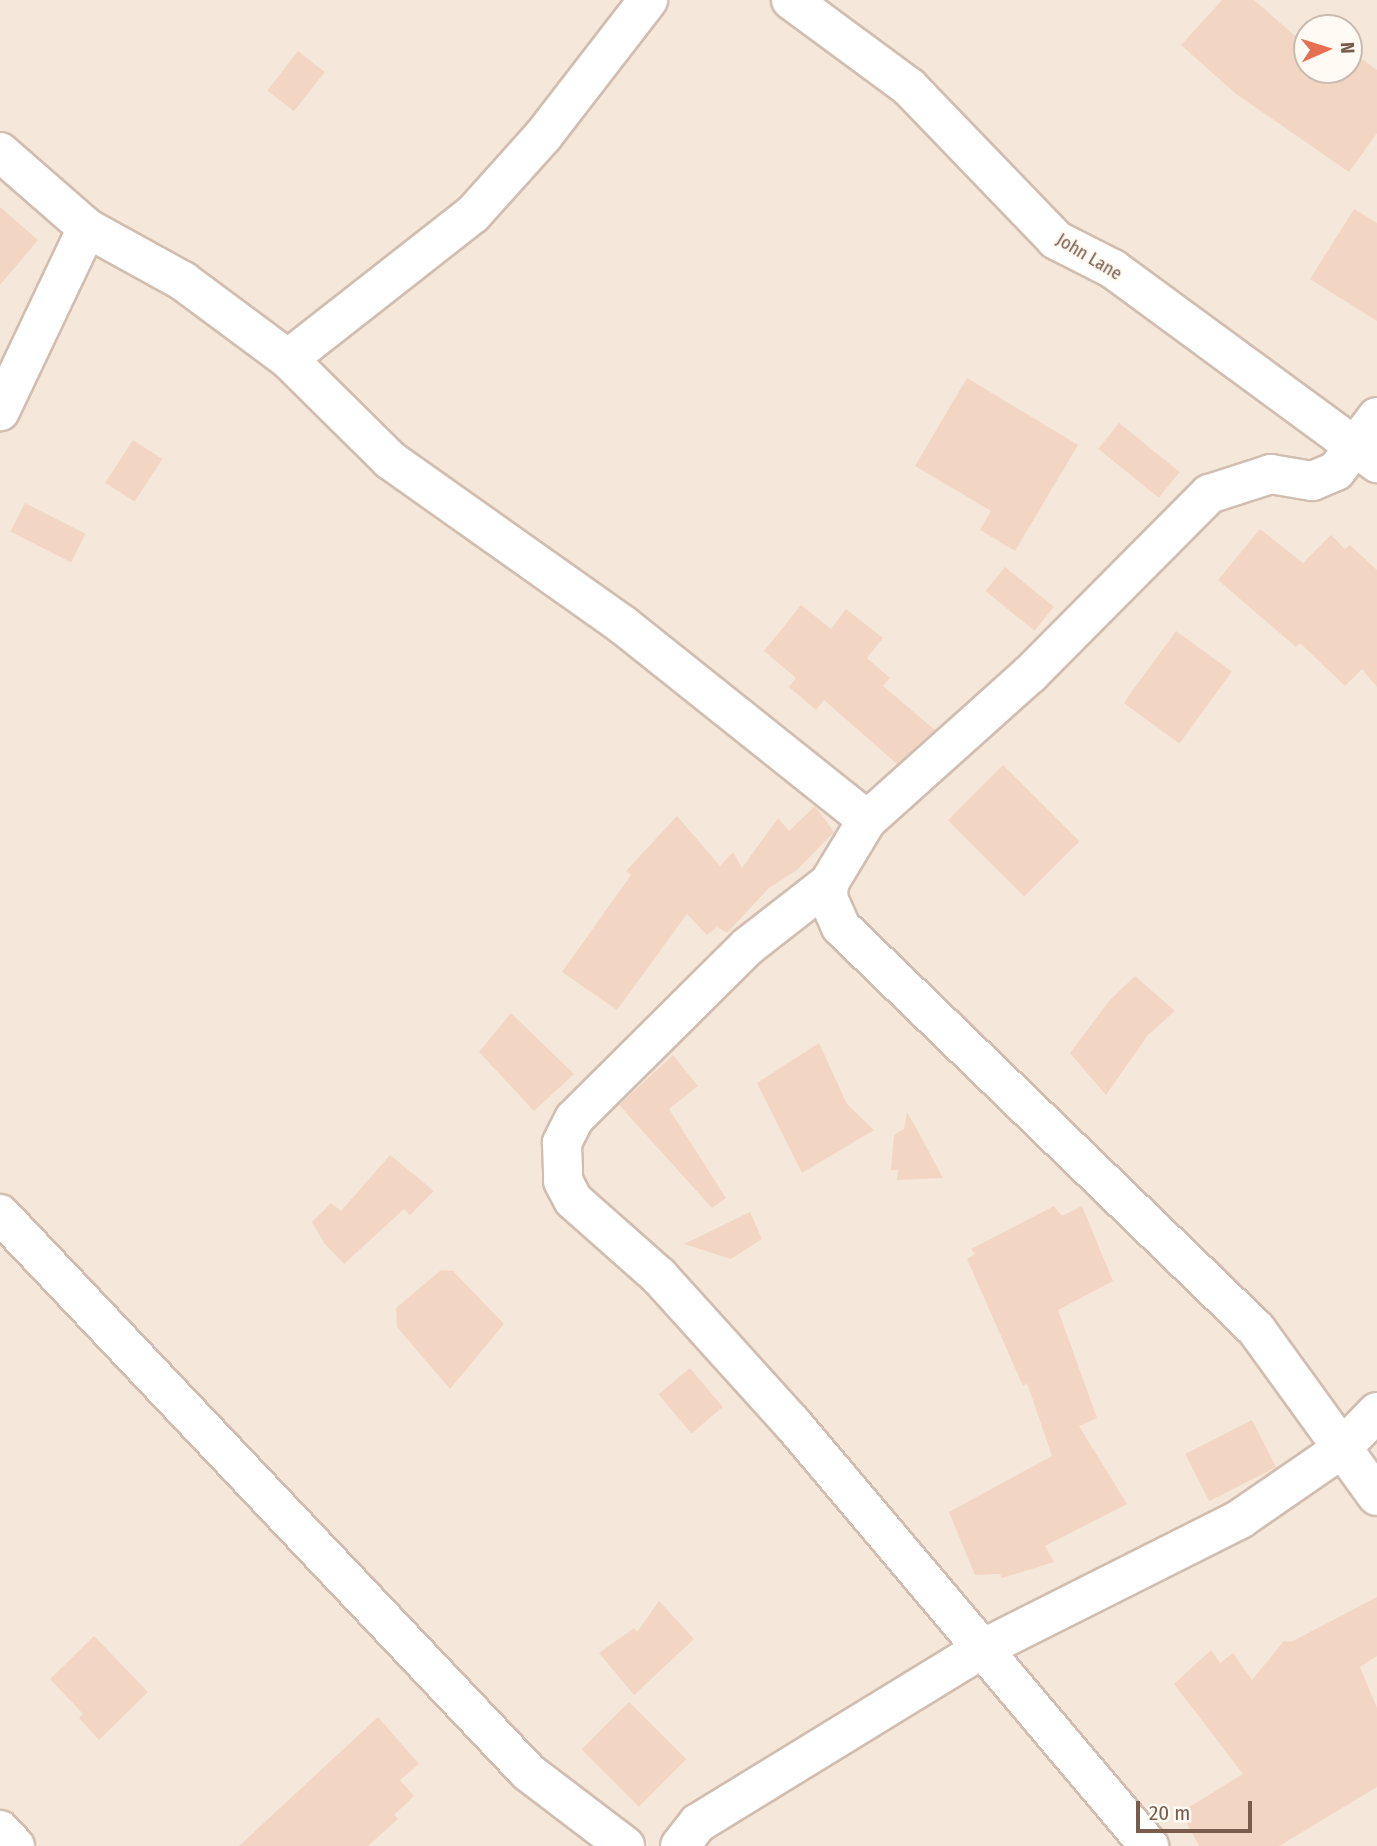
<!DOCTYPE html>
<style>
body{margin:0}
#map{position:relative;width:1377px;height:1846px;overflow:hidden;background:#fdf6ec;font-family:"Fira Sans Condensed",sans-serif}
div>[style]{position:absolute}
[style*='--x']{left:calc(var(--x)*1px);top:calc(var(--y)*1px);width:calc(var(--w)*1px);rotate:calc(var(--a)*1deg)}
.residential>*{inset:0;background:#f5e8da}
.building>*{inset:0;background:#f3d5c3;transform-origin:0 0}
.roads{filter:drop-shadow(2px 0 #d1beb0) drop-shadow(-2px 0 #d1beb0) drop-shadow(0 2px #d1beb0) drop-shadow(0 -2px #d1beb0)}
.minor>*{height:38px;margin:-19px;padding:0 19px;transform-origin:19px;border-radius:19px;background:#fff}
span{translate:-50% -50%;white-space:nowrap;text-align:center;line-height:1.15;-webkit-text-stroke:5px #fffaf3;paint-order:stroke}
.street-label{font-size:18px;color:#7a5c4d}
.north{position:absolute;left:1293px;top:14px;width:70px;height:70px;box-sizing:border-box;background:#fffaf3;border:2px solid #cabbb1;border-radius:50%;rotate:87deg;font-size:19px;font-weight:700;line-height:28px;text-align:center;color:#7a5c4d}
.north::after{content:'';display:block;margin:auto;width:24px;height:32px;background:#e76f51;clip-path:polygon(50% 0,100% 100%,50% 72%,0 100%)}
.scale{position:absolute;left:1136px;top:1801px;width:116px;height:32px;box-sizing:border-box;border:4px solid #7a5c4d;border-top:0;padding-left:9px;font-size:21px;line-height:24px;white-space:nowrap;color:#7a5c4d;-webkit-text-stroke:5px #fffaf3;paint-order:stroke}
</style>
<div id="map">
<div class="residential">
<div style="clip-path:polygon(evenodd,0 0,1377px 0,1377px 1846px,0 1846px,0 0,1307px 28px,1349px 28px,1349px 70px,1307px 70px,1307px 28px)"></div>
</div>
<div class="building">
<div style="clip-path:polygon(1222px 0,1254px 0,1307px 46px,1307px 70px,1349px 70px,1349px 50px,1377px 70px,1377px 133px,1349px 172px,1236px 94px,1181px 45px)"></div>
<div style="left:298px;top:51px;width:34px;height:50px;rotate:38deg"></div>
<div style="clip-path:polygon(0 207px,38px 240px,0 285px)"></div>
<div style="clip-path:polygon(1354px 209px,1377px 223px,1377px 321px,1310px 279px)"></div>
<div style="clip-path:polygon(967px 378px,1078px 445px,1015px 551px,980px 530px,991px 511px,915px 466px)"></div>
<div style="left:1119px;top:423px;width:78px;height:33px;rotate:39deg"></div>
<div style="left:133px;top:440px;width:35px;height:51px;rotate:33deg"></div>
<div style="left:25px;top:503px;width:68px;height:32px;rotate:27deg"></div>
<div style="clip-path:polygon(1260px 529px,1303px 563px,1331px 535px,1345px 549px,1350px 545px,1377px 570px,1377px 687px,1362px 669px,1345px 686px,1300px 643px,1296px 647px,1218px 580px)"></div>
<div style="left:1005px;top:567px;width:63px;height:31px;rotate:39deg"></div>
<div style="clip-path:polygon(801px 605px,831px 629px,846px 609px,883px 638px,867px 658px,890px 678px,883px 686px,935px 730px,897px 764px,824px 700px,816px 710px,789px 687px,796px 678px,764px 651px)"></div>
<div style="left:1176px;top:631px;width:69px;height:89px;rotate:36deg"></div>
<div style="left:1003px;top:765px;width:108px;height:78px;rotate:45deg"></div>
<div style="clip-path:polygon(815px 806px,834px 832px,797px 870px,769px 888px,727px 933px,717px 927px,707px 935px,687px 914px,617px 1010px,562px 972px,631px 875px,626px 871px,677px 816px,720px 866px,733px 852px,742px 868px,778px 818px,789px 831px)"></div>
<div style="clip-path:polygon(1135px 976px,1175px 1011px,1148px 1035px,1106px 1095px,1070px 1053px,1109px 1001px)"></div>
<div style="clip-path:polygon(511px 1013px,574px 1074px,534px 1111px,479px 1052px)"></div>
<div style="clip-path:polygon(819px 1043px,847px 1104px,874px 1130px,802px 1173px,757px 1083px)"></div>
<div style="clip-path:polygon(673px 1055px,698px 1086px,669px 1109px,726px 1198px,712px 1208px,619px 1105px)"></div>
<div style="clip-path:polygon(907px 1112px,914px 1124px,943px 1178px,897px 1180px,898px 1170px,891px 1170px,894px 1135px,904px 1129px)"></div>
<div style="clip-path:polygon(390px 1155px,434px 1191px,410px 1215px,404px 1209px,344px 1264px,324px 1243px,312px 1222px,331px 1203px,341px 1211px)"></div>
<div style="clip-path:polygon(1054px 1206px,1062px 1216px,1082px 1206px,1113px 1281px,1058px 1310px,1097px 1418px,1079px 1426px,1127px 1504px,1045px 1546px,1054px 1562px,1002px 1578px,1000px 1574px,975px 1575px,949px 1512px,1052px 1456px,1027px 1383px,1023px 1386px,967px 1259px,975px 1254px,971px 1249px)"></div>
<div style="clip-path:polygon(750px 1212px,762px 1239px,731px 1259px,684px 1244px)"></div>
<div style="clip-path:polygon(441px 1270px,453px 1271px,504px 1324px,450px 1389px,397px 1327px,396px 1308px)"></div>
<div style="left:690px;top:1368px;width:51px;height:41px;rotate:50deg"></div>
<div style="left:1252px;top:1420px;width:53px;height:75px;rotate:63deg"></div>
<div style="clip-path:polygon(1377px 1597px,1377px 1656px,1360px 1667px,1377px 1708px,1377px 1787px,1279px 1846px,1199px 1846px,1181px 1812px,1243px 1774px,1174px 1684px,1211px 1650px,1220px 1663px,1233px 1653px,1252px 1680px,1284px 1641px,1291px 1642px)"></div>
<div style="clip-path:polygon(659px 1601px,694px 1639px,634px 1695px,599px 1653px,634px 1628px,637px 1632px)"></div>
<div style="clip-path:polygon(94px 1636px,148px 1692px,99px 1740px,79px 1718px,83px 1714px,50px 1679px)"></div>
<div style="left:629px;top:1702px;width:81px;height:67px;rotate:45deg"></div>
<div style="clip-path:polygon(378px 1717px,419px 1764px,400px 1780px,414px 1796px,394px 1815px,398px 1819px,368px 1846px,239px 1846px)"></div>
</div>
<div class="roads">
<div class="minor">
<div style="--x:791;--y:0;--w:147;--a:36.4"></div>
<div style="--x:909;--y:87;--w:212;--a:46.1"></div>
<div style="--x:1056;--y:240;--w:64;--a:27"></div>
<div style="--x:1113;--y:269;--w:328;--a:36.3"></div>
<div style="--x:0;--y:152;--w:116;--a:41.1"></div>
<div style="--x:87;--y:228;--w:203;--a:115.4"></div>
<div style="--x:87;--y:228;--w:110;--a:28.9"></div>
<div style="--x:183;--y:281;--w:131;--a:36.6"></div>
<div style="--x:288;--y:359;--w:144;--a:44.7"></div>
<div style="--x:390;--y:460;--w:286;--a:35.3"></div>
<div style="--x:623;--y:625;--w:312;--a:38.6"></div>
<div style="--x:288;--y:359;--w:235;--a:-38.1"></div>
<div style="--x:473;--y:214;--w:105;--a:-48.1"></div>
<div style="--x:543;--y:136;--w:172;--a:-52.3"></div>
<div style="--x:1377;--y:417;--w:68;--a:127.2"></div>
<div style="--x:1336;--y:471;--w:26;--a:157"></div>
<div style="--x:1312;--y:481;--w:42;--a:-170.3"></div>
<div style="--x:1271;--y:474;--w:65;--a:162.1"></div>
<div style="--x:1209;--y:494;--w:254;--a:134.8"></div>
<div style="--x:1030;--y:674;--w:219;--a:138.1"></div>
<div style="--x:867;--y:820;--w:74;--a:121.1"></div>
<div style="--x:829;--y:883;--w:15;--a:94"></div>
<div style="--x:828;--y:898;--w:32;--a:66"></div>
<div style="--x:841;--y:927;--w:578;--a:44.09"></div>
<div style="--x:1256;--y:1329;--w:206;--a:54.1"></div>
<div style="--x:829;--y:883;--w:103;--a:142.1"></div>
<div style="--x:748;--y:946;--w:245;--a:135.2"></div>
<div style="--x:574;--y:1119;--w:27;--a:117"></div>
<div style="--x:562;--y:1143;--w:38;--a:88"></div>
<div style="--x:563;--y:1181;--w:21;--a:62"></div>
<div style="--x:573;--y:1200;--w:115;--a:41.5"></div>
<div style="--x:659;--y:1276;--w:198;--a:47.9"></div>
<div style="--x:792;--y:1423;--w:554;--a:49.84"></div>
<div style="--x:0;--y:1214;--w:768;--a:46.58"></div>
<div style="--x:528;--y:1772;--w:122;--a:37.3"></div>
<div style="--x:0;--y:1830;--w:22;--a:47"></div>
<div style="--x:680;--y:1846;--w:29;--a:-52"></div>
<div style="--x:698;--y:1823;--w:335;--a:-31.5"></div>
<div style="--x:984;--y:1648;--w:287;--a:-26.7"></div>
<div style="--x:1240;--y:1519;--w:121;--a:-34.6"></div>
<div style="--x:1340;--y:1450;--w:53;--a:-45.8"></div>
</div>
</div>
<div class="street-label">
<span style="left:1089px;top:257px;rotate:31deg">John Lane</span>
</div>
<div class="north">N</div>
<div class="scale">20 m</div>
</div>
